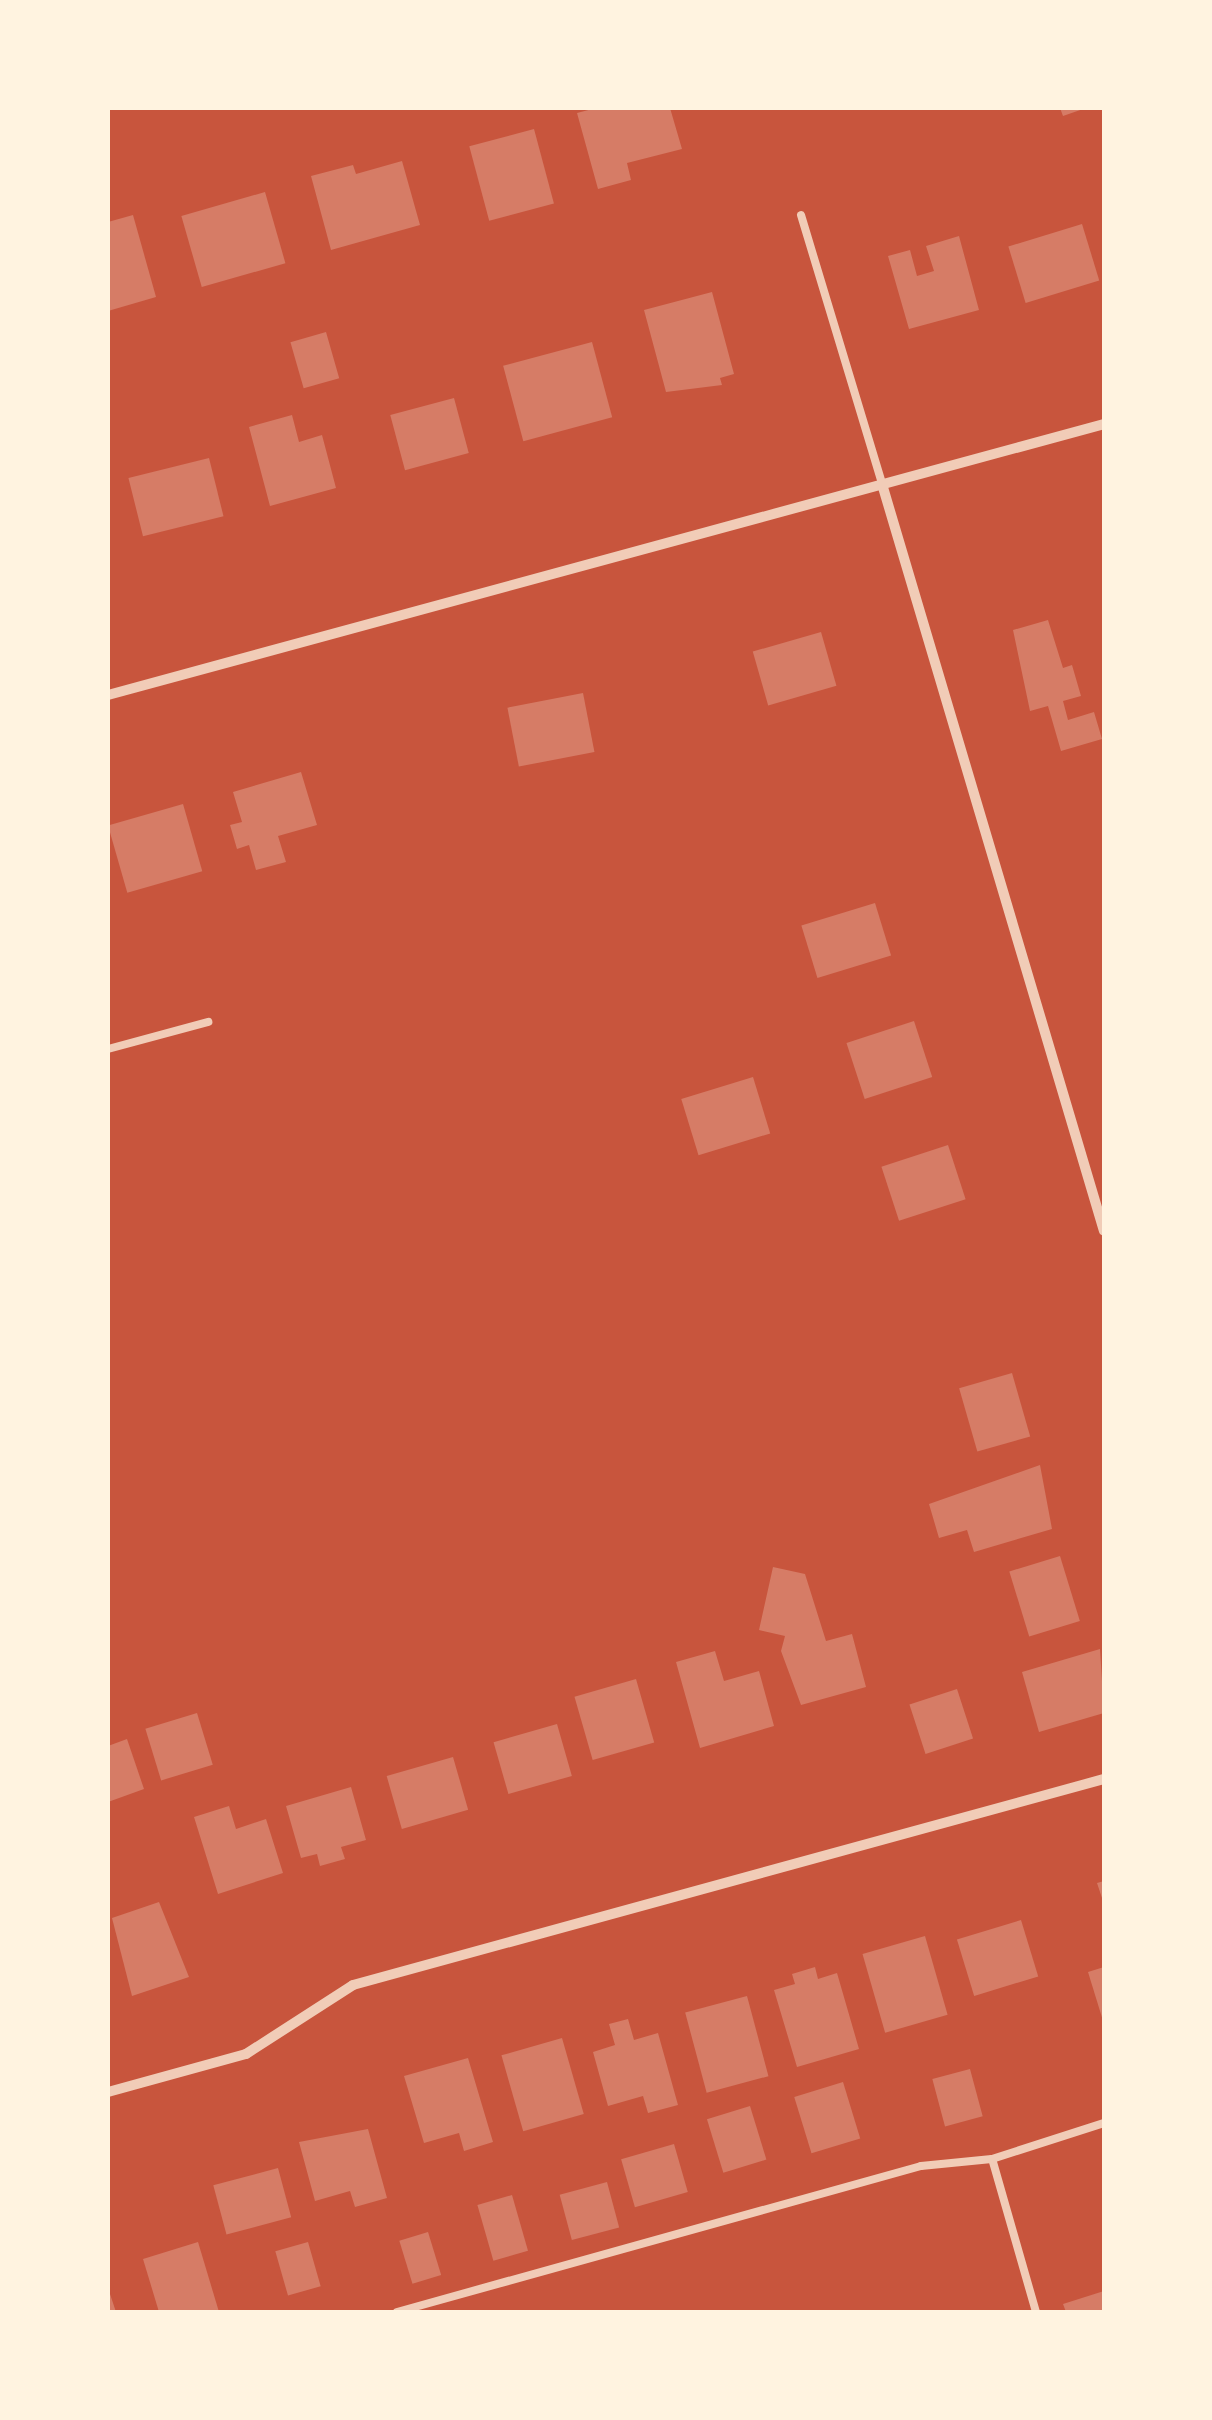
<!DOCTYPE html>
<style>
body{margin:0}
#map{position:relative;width:1212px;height:2420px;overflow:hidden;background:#c8553d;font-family:Inter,sans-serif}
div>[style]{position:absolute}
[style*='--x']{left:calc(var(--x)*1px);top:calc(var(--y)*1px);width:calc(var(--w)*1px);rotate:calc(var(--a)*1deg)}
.building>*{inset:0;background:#d67c66;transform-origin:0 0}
.service>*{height:8px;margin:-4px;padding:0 4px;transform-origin:4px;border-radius:4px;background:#f1ccb7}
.minor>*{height:10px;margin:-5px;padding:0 5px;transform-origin:5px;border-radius:5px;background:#f1ccb7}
span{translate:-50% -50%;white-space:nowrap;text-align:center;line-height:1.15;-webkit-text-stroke:9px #fff3e0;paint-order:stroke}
.frame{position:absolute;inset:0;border:110px solid #fff3e0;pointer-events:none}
</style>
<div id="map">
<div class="building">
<div style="clip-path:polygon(596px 108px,670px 108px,682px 149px,627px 163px,631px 180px,598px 189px,577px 113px)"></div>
<div style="clip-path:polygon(1060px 108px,1086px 108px,1063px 116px)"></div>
<div style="left:534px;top:129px;width:77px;height:67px;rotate:75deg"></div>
<div style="clip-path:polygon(402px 161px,420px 225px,331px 250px,311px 176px,353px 165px,356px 174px)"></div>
<div style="left:265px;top:192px;width:74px;height:87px;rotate:74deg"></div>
<div style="clip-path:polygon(133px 215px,156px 297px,108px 311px,108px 222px)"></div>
<div style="left:1082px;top:224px;width:59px;height:77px;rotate:73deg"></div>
<div style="clip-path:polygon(959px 236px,979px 310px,909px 329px,888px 256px,910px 250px,917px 276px,934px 271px,926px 246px)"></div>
<div style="clip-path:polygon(712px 292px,734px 374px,720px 378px,722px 385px,666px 392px,644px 310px)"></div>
<div style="left:326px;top:332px;width:48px;height:37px;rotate:74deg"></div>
<div style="left:592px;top:342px;width:78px;height:92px;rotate:75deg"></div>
<div style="left:454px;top:398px;width:57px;height:66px;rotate:75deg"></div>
<div style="clip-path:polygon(292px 415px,299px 442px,322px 435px,336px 488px,270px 506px,249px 427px)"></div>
<div style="left:209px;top:458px;width:60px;height:83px;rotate:76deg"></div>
<div style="clip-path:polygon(1048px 620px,1063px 668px,1072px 665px,1081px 696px,1063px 701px,1068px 720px,1094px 712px,1102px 739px,1061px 751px,1048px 706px,1030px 711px,1013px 630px)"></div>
<div style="left:821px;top:632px;width:56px;height:71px;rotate:74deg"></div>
<div style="left:583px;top:693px;width:60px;height:77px;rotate:79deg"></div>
<div style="clip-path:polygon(301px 772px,317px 825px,278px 836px,286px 862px,256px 870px,249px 845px,237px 849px,230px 825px,242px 822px,233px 792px)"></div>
<div style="left:183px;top:804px;width:70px;height:78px;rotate:74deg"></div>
<div style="left:875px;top:903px;width:55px;height:77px;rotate:73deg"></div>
<div style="left:914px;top:1021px;width:59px;height:71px;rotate:72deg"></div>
<div style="left:753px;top:1077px;width:59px;height:75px;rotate:73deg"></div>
<div style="left:948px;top:1145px;width:57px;height:70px;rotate:72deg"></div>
<div style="left:1012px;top:1373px;width:66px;height:55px;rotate:74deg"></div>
<div style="clip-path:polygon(1040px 1465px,1052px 1529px,974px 1552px,967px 1530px,939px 1538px,929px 1504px)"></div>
<div style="left:1060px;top:1556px;width:68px;height:53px;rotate:73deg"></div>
<div style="clip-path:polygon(773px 1567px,805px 1574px,826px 1641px,852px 1634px,866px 1687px,801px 1705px,781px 1651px,785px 1636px,759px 1630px)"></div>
<div style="clip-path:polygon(1100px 1649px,1104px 1713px,1039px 1732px,1022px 1672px)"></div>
<div style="clip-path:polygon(715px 1651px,724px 1681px,759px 1671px,774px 1726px,700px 1748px,676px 1662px)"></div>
<div style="left:636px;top:1679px;width:66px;height:64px;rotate:74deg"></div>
<div style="left:957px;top:1689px;width:52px;height:50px;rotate:72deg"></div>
<div style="left:197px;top:1713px;width:54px;height:54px;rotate:73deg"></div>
<div style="left:557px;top:1724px;width:54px;height:66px;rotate:74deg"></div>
<div style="clip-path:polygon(127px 1739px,144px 1789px,108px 1802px,108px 1746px)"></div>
<div style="left:453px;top:1757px;width:55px;height:69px;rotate:74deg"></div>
<div style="clip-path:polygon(351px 1787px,366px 1840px,341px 1847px,345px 1859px,320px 1866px,317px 1854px,301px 1858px,286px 1806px)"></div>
<div style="clip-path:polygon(229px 1806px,236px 1829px,266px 1819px,283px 1873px,218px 1894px,194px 1817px)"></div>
<div style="clip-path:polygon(1104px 1881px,1104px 1904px,1097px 1883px)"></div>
<div style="clip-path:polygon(159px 1902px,189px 1977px,132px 1996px,112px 1918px)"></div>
<div style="left:1021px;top:1920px;width:59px;height:67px;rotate:73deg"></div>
<div style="left:925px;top:1936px;width:82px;height:65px;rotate:74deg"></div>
<div style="clip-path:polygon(815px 1967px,818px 1979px,837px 1973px,859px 2049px,797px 2067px,774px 1990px,795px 1984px,792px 1974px)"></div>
<div style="clip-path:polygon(1104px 1967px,1104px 2024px,1088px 1972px)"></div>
<div style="left:747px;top:1996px;width:83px;height:64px;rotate:75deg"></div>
<div style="clip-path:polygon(628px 2019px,634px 2040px,658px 2033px,678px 2105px,648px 2113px,643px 2096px,608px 2106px,593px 2052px,615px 2045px,609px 2024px)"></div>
<div style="left:562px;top:2038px;width:79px;height:63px;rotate:74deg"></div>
<div style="clip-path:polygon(468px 2058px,493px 2142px,464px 2151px,459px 2133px,424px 2143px,404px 2076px)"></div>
<div style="left:970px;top:2069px;width:49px;height:39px;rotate:75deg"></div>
<div style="left:843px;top:2082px;width:59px;height:51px;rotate:73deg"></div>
<div style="left:750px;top:2106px;width:56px;height:45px;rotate:73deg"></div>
<div style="clip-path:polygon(368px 2129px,387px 2198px,355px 2207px,350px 2191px,315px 2201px,299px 2142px)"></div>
<div style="left:674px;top:2144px;width:50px;height:55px;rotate:74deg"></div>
<div style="left:278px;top:2168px;width:51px;height:67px;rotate:75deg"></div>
<div style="left:607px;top:2182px;width:47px;height:49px;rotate:75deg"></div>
<div style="left:512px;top:2195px;width:58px;height:36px;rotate:74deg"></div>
<div style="left:428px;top:2232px;width:45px;height:30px;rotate:73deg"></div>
<div style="clip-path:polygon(198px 2242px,219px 2312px,159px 2312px,143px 2259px)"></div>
<div style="left:308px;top:2242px;width:46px;height:34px;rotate:74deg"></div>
<div style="clip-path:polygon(108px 2288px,116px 2312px,108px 2312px)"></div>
<div style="clip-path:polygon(1104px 2291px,1104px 2312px,1066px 2312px,1063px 2304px)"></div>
</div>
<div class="service">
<div style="--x:801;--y:215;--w:281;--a:73.2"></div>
<div style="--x:108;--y:1049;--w:104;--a:-15.1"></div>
<div style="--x:397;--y:2312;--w:544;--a:-15.57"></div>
<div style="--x:921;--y:2166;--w:71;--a:-5.6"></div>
<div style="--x:1036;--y:2312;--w:159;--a:-106"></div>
<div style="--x:992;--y:2159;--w:118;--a:-17.8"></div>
</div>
<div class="minor">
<div style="--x:882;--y:484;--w:779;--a:73.45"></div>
<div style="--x:108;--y:695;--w:1032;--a:-15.22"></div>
<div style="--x:108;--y:2092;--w:143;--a:-15.4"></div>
<div style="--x:246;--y:2054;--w:127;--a:-32.8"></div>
<div style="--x:353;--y:1985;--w:779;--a:-15.34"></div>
</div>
<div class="frame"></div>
</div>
